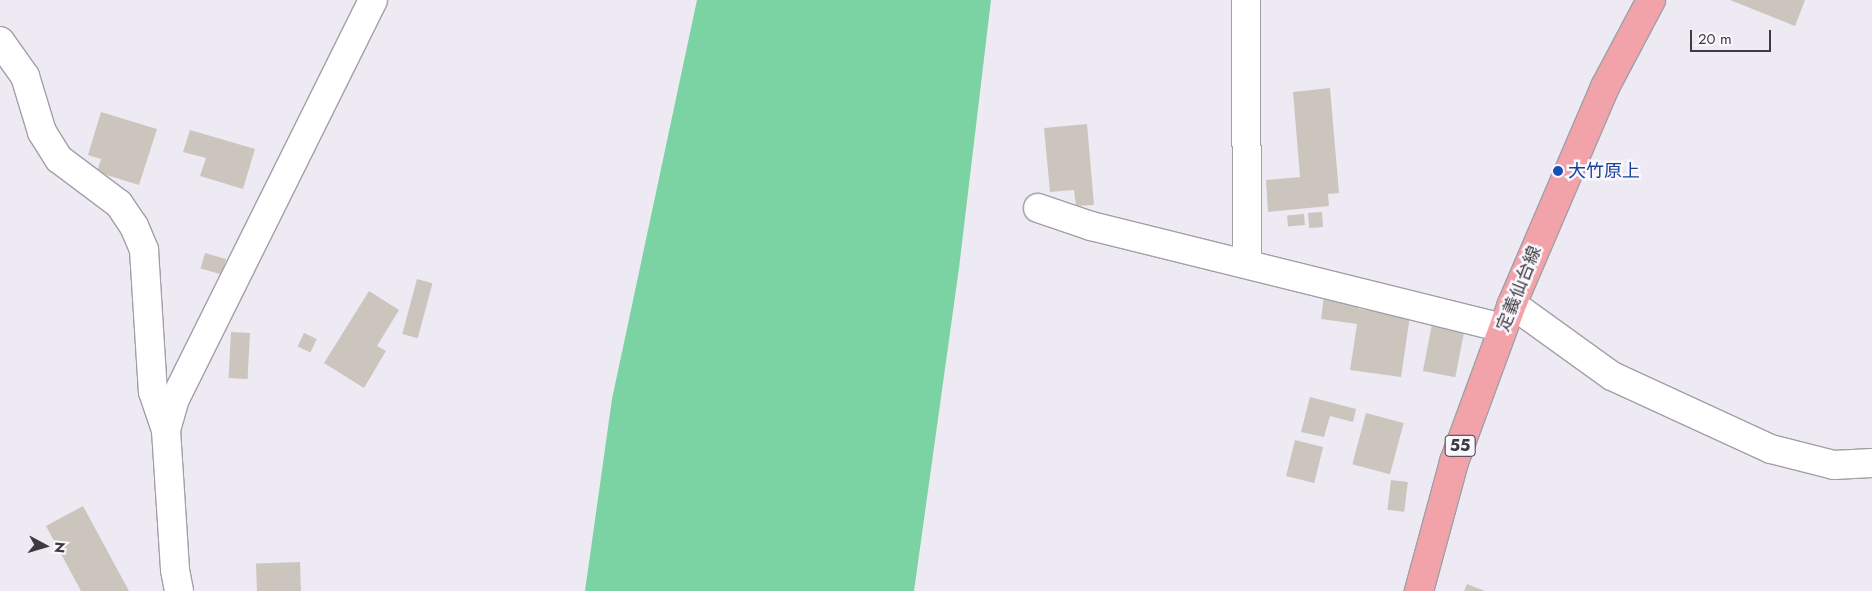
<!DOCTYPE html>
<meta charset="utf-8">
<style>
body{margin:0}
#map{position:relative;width:1872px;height:591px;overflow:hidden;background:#eeeaf3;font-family:Jost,"Noto Sans JP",sans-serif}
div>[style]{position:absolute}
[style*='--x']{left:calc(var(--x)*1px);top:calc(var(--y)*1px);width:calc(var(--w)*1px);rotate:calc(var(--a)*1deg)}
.green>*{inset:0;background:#7bd2a2}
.building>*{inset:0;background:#ccc5bd;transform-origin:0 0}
.roads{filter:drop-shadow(1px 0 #a29fa7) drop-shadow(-1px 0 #a29fa7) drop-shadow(0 1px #a29fa7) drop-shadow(0 -1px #a29fa7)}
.minor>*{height:28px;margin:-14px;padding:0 14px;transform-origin:14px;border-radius:14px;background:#fff}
.major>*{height:28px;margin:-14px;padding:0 14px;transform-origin:14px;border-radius:14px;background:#f1a3a9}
.dots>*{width:14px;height:14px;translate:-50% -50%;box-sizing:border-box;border:2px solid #fbf7ff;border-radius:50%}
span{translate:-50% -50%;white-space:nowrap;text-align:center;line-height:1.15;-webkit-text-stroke:5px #fbf7ff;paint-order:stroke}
.shield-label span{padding:1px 4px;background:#fbf7ff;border:1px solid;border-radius:4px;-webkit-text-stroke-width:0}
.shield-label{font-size:16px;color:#3d3b3f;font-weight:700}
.transit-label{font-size:18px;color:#164399}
.left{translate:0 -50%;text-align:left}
.street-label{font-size:18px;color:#3d3b3f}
.north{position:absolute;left:20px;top:521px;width:50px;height:50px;-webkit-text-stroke:4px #fbf7ff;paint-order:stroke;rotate:96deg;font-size:14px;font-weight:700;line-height:20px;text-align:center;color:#3d3b3f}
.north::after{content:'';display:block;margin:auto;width:18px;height:22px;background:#3d3b3f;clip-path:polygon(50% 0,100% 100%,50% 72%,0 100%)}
.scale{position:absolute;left:1690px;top:30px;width:81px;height:22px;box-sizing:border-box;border:2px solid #3d3b3f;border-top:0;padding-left:6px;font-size:15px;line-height:18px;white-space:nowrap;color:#3d3b3f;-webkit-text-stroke:4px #fbf7ff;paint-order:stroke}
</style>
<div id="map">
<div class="green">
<div style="clip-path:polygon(697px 0,991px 0,959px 268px,914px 591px,585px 591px,612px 399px)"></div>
</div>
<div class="building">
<div style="clip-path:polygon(1730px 0,1805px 0,1795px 26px)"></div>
<div style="clip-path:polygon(1330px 88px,1339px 193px,1328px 194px,1329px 206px,1268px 212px,1266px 180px,1300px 177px,1293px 92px)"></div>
<div style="clip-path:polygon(101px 112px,157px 129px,139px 185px,97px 172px,101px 159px,88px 155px)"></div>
<div style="clip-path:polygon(1087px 124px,1094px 205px,1076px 206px,1074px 190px,1050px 192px,1044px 128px)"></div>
<div style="clip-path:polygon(190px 130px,255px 149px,243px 189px,200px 176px,206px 158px,183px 152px)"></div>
<div style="left:1322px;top:212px;width:15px;height:14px;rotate:86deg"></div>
<div style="left:1304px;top:214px;width:11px;height:17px;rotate:85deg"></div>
<div style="left:205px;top:253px;width:22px;height:16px;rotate:16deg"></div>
<div style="left:417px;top:279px;width:16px;height:57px;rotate:15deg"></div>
<div style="clip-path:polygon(369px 291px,399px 310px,377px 346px,386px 351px,364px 388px,324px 363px)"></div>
<div style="clip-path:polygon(1324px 296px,1360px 301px,1359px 309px,1410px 316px,1401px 377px,1350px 370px,1357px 324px,1321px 319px)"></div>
<div style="left:1433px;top:319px;width:33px;height:53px;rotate:11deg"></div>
<div style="left:231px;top:332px;width:19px;height:46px;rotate:3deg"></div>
<div style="left:304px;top:333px;width:14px;height:15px;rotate:25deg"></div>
<div style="clip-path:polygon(1310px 397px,1356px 409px,1353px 422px,1330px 416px,1324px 437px,1301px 432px)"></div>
<div style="left:1366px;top:413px;width:39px;height:53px;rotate:15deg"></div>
<div style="left:1295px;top:440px;width:29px;height:37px;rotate:14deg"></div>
<div style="left:1391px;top:480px;width:17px;height:30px;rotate:7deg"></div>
<div style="clip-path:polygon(83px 506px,129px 591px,81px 591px,46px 526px)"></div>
<div style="left:300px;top:562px;width:29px;height:44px;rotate:88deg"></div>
<div style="clip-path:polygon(1467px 584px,1485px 591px,1464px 591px)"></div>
</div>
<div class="roads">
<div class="minor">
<div style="--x:1246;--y:0;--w:264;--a:89.8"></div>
<div style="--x:0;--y:41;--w:43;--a:54.5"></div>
<div style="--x:25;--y:76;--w:59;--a:73.1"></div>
<div style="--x:42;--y:132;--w:32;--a:58"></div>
<div style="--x:59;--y:159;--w:75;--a:36.9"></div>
<div style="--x:119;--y:204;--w:27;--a:56"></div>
<div style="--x:134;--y:226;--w:26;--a:67"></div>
<div style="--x:144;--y:250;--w:142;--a:86.4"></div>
<div style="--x:153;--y:392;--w:40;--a:71.1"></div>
<div style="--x:166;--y:430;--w:140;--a:86.3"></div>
<div style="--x:175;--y:570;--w:21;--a:79"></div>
<div style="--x:1038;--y:208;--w:56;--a:18.8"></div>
<div style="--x:1091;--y:226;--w:424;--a:13.9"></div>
<div style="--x:1512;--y:304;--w:123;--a:35.8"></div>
<div style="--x:1612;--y:376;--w:175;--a:24.7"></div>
<div style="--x:1771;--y:449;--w:65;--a:14.3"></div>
<div style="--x:1834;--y:465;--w:38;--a:-3"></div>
<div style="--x:166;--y:430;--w:32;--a:-74"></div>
<div style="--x:175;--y:399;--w:445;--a:-63.6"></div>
</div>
<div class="major">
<div style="--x:1419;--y:591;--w:134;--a:-74.8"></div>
<div style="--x:1454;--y:462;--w:168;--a:-69.8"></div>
<div style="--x:1512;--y:304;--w:236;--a:-66.8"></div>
<div style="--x:1605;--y:87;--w:98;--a:-62.1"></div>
</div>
</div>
<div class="dots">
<div style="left:1558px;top:171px;background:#1a4fb4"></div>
</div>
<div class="shield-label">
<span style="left:1460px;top:446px">55</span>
</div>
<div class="transit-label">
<span class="left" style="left:1568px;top:171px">大竹原上</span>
</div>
<div class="street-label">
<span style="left:1519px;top:289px;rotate:-68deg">定義仙台線</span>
</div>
<div class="north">N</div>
<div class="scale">20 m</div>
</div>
